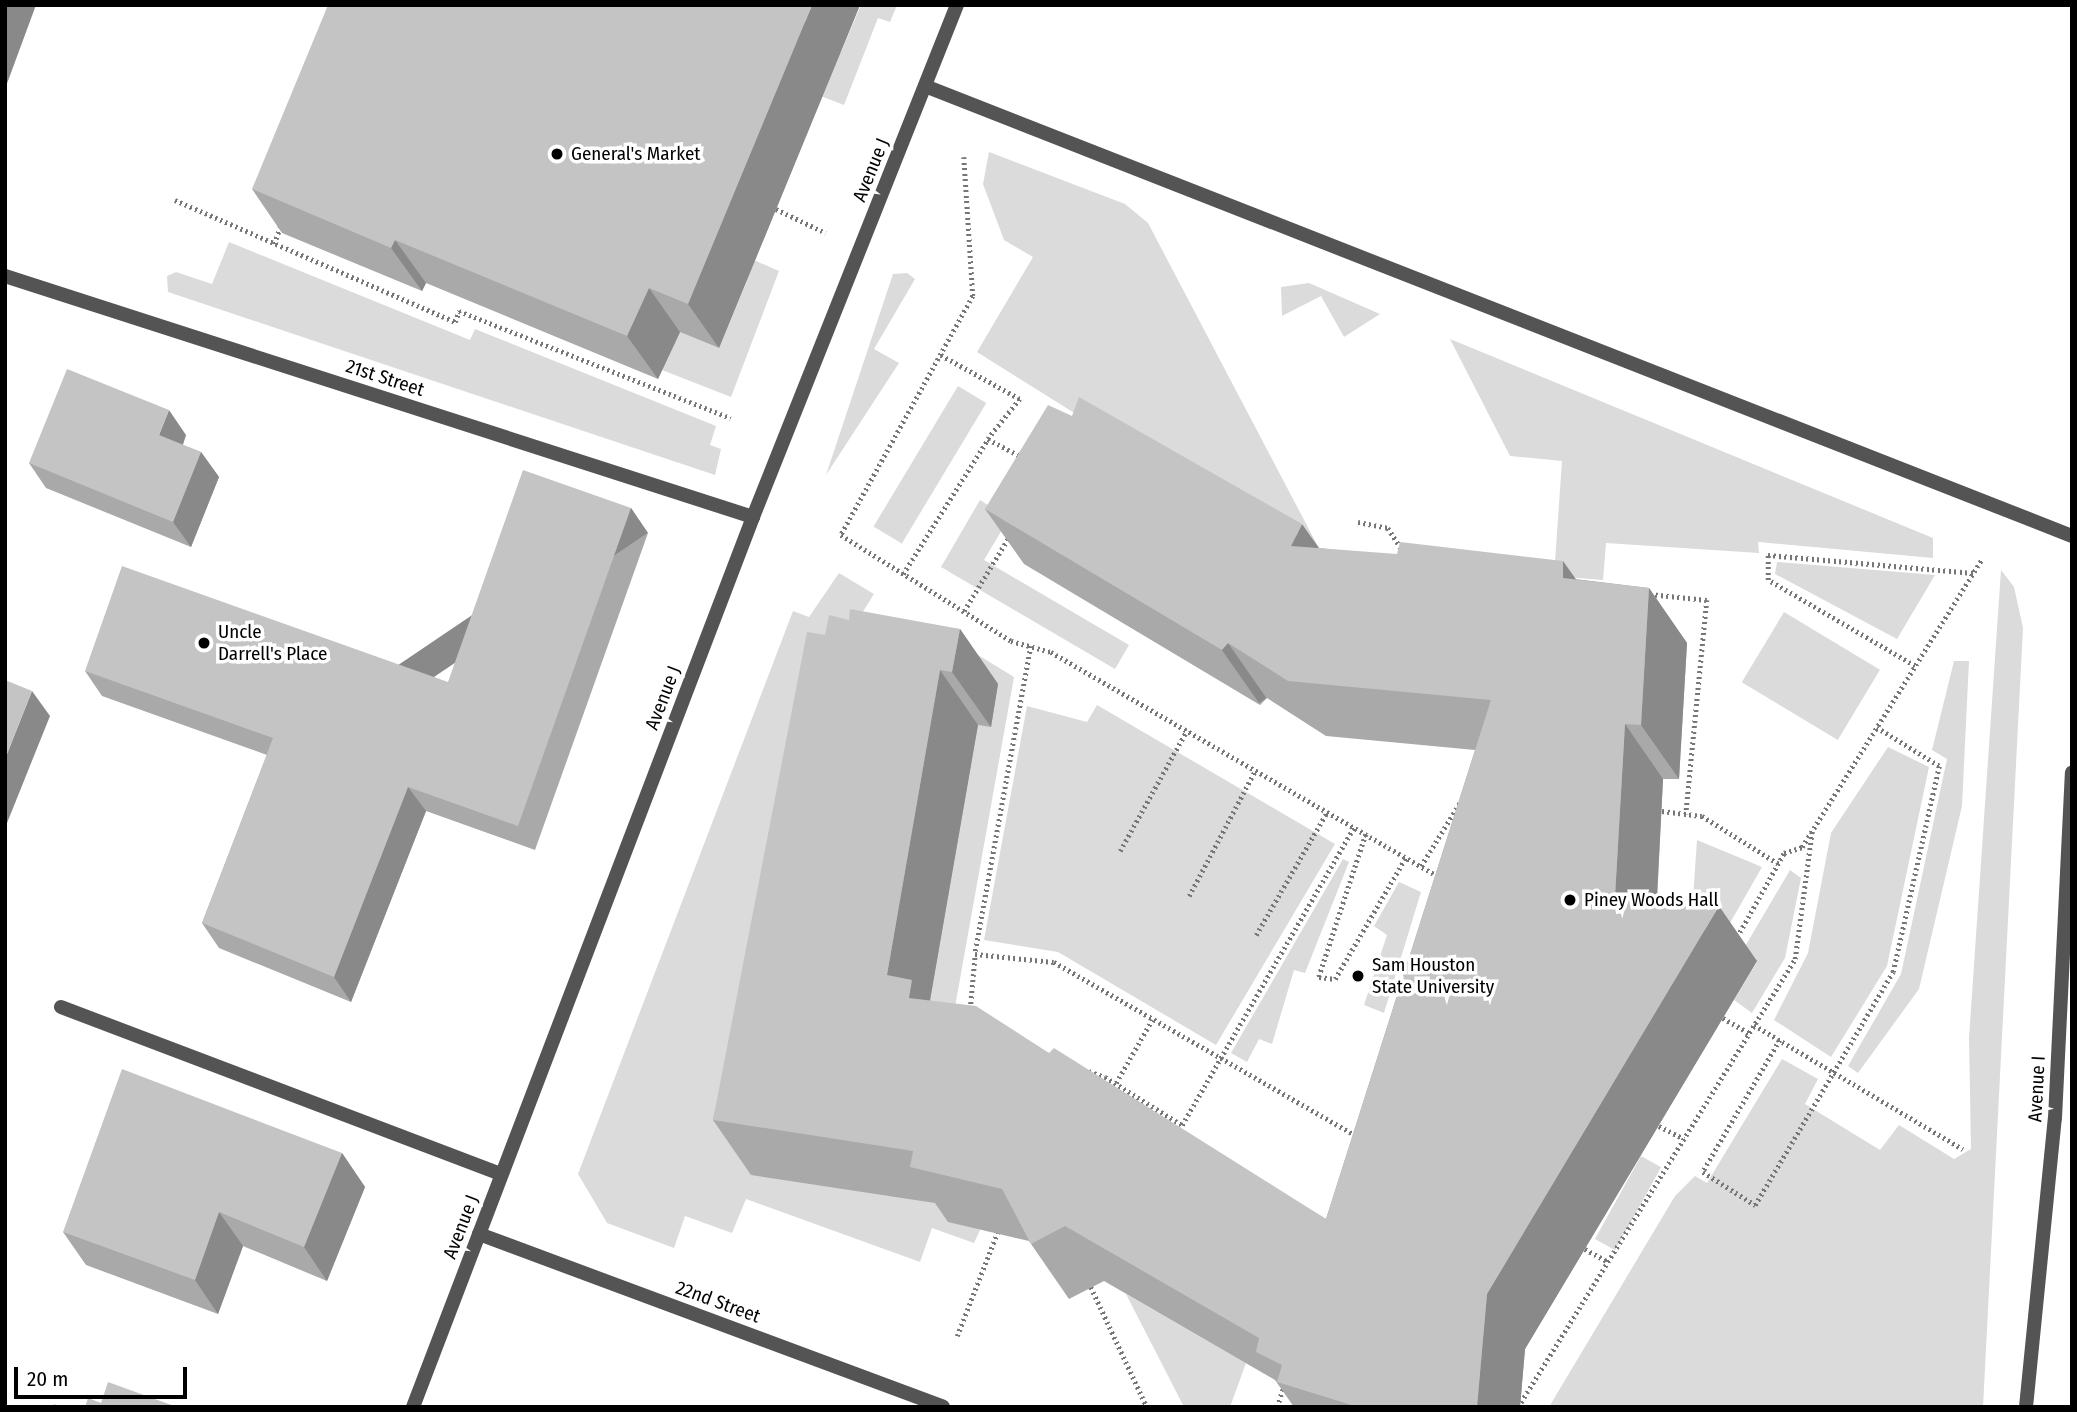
<!DOCTYPE html>
<style>
body{margin:0}
#map{position:relative;width:2077px;height:1412px;overflow:hidden;background:#fff;font-family:"Fira Sans Condensed",sans-serif}
div>[style]{position:absolute}
[style*='--x']{left:calc(var(--x)*1px);top:calc(var(--y)*1px);width:calc(var(--w)*1px);rotate:calc(var(--a)*1deg)}
.green>*{inset:0;background:#dbdbdb;transform-origin:0 0}
.path>*{height:4.5px;margin-top:-2.25px;transform-origin:0;background:repeating-linear-gradient(90deg,#767676 0 2px,transparent 0 5.5px)}
.lane>*{height:14px;margin:-7px;padding:0 7px;transform-origin:7px;border-radius:7px;background:#545454}
.street>*{height:14px;margin:-7px;padding:0 7px;transform-origin:7px;border-radius:7px;background:#545454}
.wall>*{inset:0;background:#a9a9a9}
.shaded-wall>*{inset:0;background:#898989;transform-origin:0 0}
.building>*{inset:0;background:#c4c4c4}
.dots>*{width:19px;height:19px;translate:-50% -50%;box-sizing:border-box;border:4px solid #fff;border-radius:50%}
span{translate:-50% -50%;white-space:nowrap;text-align:center;line-height:1.15;-webkit-text-stroke:7px #fff;paint-order:stroke}
.poi-label{font-size:19px;color:#000}
.left{translate:0 -50%;text-align:left}
.street-label{font-size:19px;color:#000}
.frame{position:absolute;inset:0;border:7px solid #000;pointer-events:none}
.scale{position:absolute;left:14px;top:1367px;width:173px;height:32px;box-sizing:border-box;border:4px solid #000;border-top:0;padding-left:9px;font-size:21px;line-height:24px;white-space:nowrap;color:#000;-webkit-text-stroke:5px #fff;paint-order:stroke}
</style>
<div id="map">
<div class="green">
<div style="clip-path:polygon(861px 5px,897px 5px,890px 22px,878px 18px,844px 105px,782px 81px,801px 36px,841px 52px)"></div>
<div style="clip-path:polygon(989px 152px,1125px 204px,1148px 223px,1333px 575px,977px 352px,1033px 257px,1004px 240px,983px 184px)"></div>
<div style="clip-path:polygon(229px 242px,470px 340px,475px 329px,716px 426px,710px 445px,721px 449px,715px 475px,168px 292px,167px 276px,176px 272px,212px 284px)"></div>
<div style="clip-path:polygon(715px 243px,779px 271px,731px 397px,662px 370px,678px 331px,719px 348px,747px 281px)"></div>
<div style="clip-path:polygon(907px 273px,915px 279px,874px 349px,899px 363px,826px 475px,893px 274px)"></div>
<div style="clip-path:polygon(1309px 283px,1380px 314px,1344px 337px,1321px 296px,1282px 316px,1281px 287px)"></div>
<div style="clip-path:polygon(1450px 339px,1933px 538px,1933px 558px,1758px 542px,1759px 553px,1606px 543px,1603px 580px,1554px 576px,1562px 461px,1510px 456px)"></div>
<div style="left:958px;top:386px;width:33px;height:164px;rotate:31deg"></div>
<div style="clip-path:polygon(980px 500px,1009px 518px,984px 560px,1129px 645px,1115px 669px,941px 567px)"></div>
<div style="clip-path:polygon(1777px 562px,1935px 575px,1897px 639px,1775px 574px)"></div>
<div style="clip-path:polygon(2001px 570px,2014px 587px,2023px 628px,1983px 1407px,1549px 1407px,1675px 1196px,1695px 1176px,1707px 1183px,1782px 1059px,1818px 1079px,1805px 1104px,1880px 1150px,1899px 1125px,1954px 1159px,1971px 1149px,1969px 1038px)"></div>
<div style="clip-path:polygon(839px 573px,874px 594px,847px 637px,952px 1206px,980px 1230px,974px 1243px,932px 1228px,920px 1262px,746px 1199px,732px 1233px,685px 1216px,674px 1248px,607px 1223px,578px 1174px,793px 611px,809px 617px)"></div>
<div style="left:1784px;top:612px;width:112px;height:82px;rotate:31deg"></div>
<div style="clip-path:polygon(965px 647px,1014px 677px,950px 1035px,925px 1030px,978px 725px,991px 726px)"></div>
<div style="clip-path:polygon(1954px 661px,1969px 661px,1962px 806px,1919px 989px,1858px 1073px,1848px 1066px,1901px 974px,1947px 759px,1932px 750px)"></div>
<div style="clip-path:polygon(1097px 705px,1335px 844px,1216px 1045px,1058px 952px,984px 940px,1027px 706px,1087px 722px)"></div>
<div style="clip-path:polygon(1888px 747px,1929px 767px,1887px 966px,1831px 1057px,1774px 1020px,1808px 953px,1831px 833px)"></div>
<div style="clip-path:polygon(1697px 840px,1762px 867px,1710px 958px,1689px 956px)"></div>
<div style="clip-path:polygon(1343px 859px,1349px 862px,1305px 973px,1294px 970px,1272px 1044px,1259px 1039px,1247px 1062px,1231px 1053px)"></div>
<div style="clip-path:polygon(1790px 870px,1801px 878px,1785px 958px,1752px 1013px,1734px 1000px,1757px 962px,1737px 960px)"></div>
<div style="clip-path:polygon(1399px 882px,1421px 892px,1384px 1013px,1364px 1005px,1387px 935px,1374px 926px)"></div>
<div style="left:1641px;top:1156px;width:23px;height:95px;rotate:29deg"></div>
<div style="clip-path:polygon(1126px 1294px,1246px 1363px,1230px 1407px,1184px 1407px)"></div>
</div>
<div class="path">
<div style="--x:964;--y:157;--w:139;--a:86.3"></div>
<div style="--x:973;--y:296;--w:273;--a:118.9"></div>
<div style="--x:841;--y:535;--w:200;--a:31.9"></div>
<div style="--x:1011;--y:641;--w:41;--a:15.4"></div>
<div style="--x:1051;--y:652;--w:447;--a:30.1"></div>
<div style="--x:175;--y:200;--w:305;--a:23.5"></div>
<div style="--x:455;--y:322;--w:12;--a:-70"></div>
<div style="--x:459;--y:311;--w:292;--a:21.5"></div>
<div style="--x:776;--y:209;--w:55;--a:25.6"></div>
<div style="--x:274;--y:244;--w:20;--a:-70"></div>
<div style="--x:941;--y:355;--w:90;--a:29.1"></div>
<div style="--x:1020;--y:399;--w:51;--a:128.7"></div>
<div style="--x:1358;--y:522;--w:31;--a:11"></div>
<div style="--x:1388;--y:528;--w:24;--a:57"></div>
<div style="--x:903;--y:574;--w:160;--a:-57.8"></div>
<div style="--x:988;--y:439;--w:38;--a:28"></div>
<div style="--x:1650;--y:594;--w:57;--a:6"></div>
<div style="--x:1707;--y:600;--w:215;--a:95.6"></div>
<div style="--x:964;--y:611;--w:87;--a:-58.7"></div>
<div style="--x:1031;--y:646;--w:313;--a:100.3"></div>
<div style="--x:975;--y:954;--w:79;--a:5.8"></div>
<div style="--x:1054;--y:962;--w:349;--a:29.9"></div>
<div style="--x:1915;--y:666;--w:170;--a:-149.7"></div>
<div style="--x:1768;--y:580;--w:25;--a:-90"></div>
<div style="--x:1768;--y:555;--w:206;--a:5"></div>
<div style="--x:1662;--y:811;--w:40;--a:7.1"></div>
<div style="--x:1702;--y:816;--w:91;--a:31.9"></div>
<div style="--x:1366;--y:834;--w:151;--a:108.2"></div>
<div style="--x:1319;--y:977;--w:16;--a:7"></div>
<div style="--x:1335;--y:979;--w:141;--a:-59.8"></div>
<div style="--x:1120;--y:851;--w:138;--a:-61"></div>
<div style="--x:1421;--y:866;--w:76;--a:-58.4"></div>
<div style="--x:1189;--y:896;--w:141;--a:-62.2"></div>
<div style="--x:1256;--y:935;--w:142;--a:-60"></div>
<div style="--x:1737;--y:937;--w:96;--a:-60.8"></div>
<div style="--x:1784;--y:853;--w:19;--a:-18"></div>
<div style="--x:1802;--y:847;--w:338;--a:-58"></div>
<div style="--x:970;--y:1009;--w:55;--a:-84.8"></div>
<div style="--x:1723;--y:1018;--w:30;--a:30"></div>
<div style="--x:1754;--y:1025;--w:243;--a:30.7"></div>
<div style="--x:1780;--y:1040;--w:153;--a:120.3"></div>
<div style="--x:1703;--y:1172;--w:62;--a:32.4"></div>
<div style="--x:1755;--y:1205;--w:271;--a:-59.4"></div>
<div style="--x:1893;--y:972;--w:211;--a:-77.4"></div>
<div style="--x:1939;--y:766;--w:73;--a:-148.5"></div>
<div style="--x:1089;--y:1071;--w:17;--a:21"></div>
<div style="--x:1101;--y:1081;--w:6;--a:-45"></div>
<div style="--x:1105;--y:1077;--w:91;--a:31.9"></div>
<div style="--x:1182;--y:1125;--w:344;--a:-60"></div>
<div style="--x:1116;--y:1083;--w:73;--a:-60.3"></div>
<div style="--x:1659;--y:1126;--w:28;--a:27"></div>
<div style="--x:1585;--y:1249;--w:25;--a:29"></div>
<div style="--x:1091;--y:1287;--w:132;--a:65"></div>
<div style="--x:957;--y:1336;--w:113;--a:-68.7"></div>
<div style="--x:1277;--y:1407;--w:22;--a:-72"></div>
<div style="--x:1518;--y:1407;--w:527;--a:-58.27"></div>
<div style="--x:1795;--y:959;--w:129;--a:-82.4"></div>
</div>
<div class="lane">
<div style="--x:61;--y:1007;--w:471;--a:20.8"></div>
</div>
<div class="street">
<div style="--x:925;--y:86;--w:1232;--a:21.42"></div>
<div style="--x:5;--y:276;--w:786;--a:17.86"></div>
<div style="--x:479;--y:1234;--w:495;--a:20.4"></div>
<div style="--x:413;--y:1407;--w:953;--a:-69.09"></div>
<div style="--x:753;--y:517;--w:551;--a:-68.28"></div>
<div style="--x:2026;--y:1407;--w:290;--a:-84.3"></div>
<div style="--x:2055;--y:1118;--w:346;--a:-87.2"></div>
</div>
<div class="wall">
<div style="clip-path:polygon(860px 5px,719px 348px,680px 332px,658px 379px,426px 283px,422px 291px,282px 233px,252px 189px)"></div>
<div style="clip-path:polygon(1072px 416px,1319px 548px,1649px 588px,1687px 643px,1679px 779px,1663px 779px,1657px 901px,1757px 961px,1525px 1349px,1520px 1407px,1294px 1407px,1275px 1380px,1104px 1281px,1069px 1299px,1029px 1241px,948px 1222px,935px 1203px,751px 1175px,713px 1120px,825px 635px,849px 620px,960px 629px,998px 684px,991px 727px,978px 725px,930px 1001px,1049px 1053px,1326px 1219px,1475px 750px,1326px 736px,1267px 698px,1260px 705px,1024px 564px,985px 509px)"></div>
<div style="clip-path:polygon(186px 435px,183px 445px,201px 452px,219px 477px,191px 547px,46px 488px,29px 463px)"></div>
<div style="clip-path:polygon(631px 508px,648px 533px,535px 850px,426px 811px,351px 1002px,219px 948px,202px 923px,267px 755px,102px 696px,85px 671px,448px 682px)"></div>
<div style="clip-path:polygon(342px 1153px,365px 1187px,327px 1281px,243px 1246px,218px 1314px,86px 1265px,63px 1232px)"></div>
</div>
<div class="shaded-wall">
<div style="clip-path:polygon(5px 5px,36px 5px,5px 89px)"></div>
<div style="clip-path:polygon(812px 5px,860px 5px,719px 348px,688px 304px)"></div>
<div style="clip-path:polygon(395px 240px,426px 283px,422px 291px,391px 248px)"></div>
<div style="clip-path:polygon(649px 288px,680px 332px,658px 379px,627px 336px)"></div>
<div style="clip-path:polygon(169px 410px,186px 435px,177px 460px,159px 435px)"></div>
<div style="clip-path:polygon(201px 452px,219px 477px,191px 547px,173px 522px)"></div>
<div style="left:631px;top:508px;width:30px;height:337px;rotate:56deg"></div>
<div style="clip-path:polygon(1302px 524px,1341px 579px,1291px 546px)"></div>
<div style="clip-path:polygon(1563px 561px,1602px 616px,1563px 578px)"></div>
<div style="clip-path:polygon(1649px 588px,1687px 643px,1679px 779px,1641px 725px)"></div>
<div style="clip-path:polygon(960px 629px,998px 684px,991px 727px,952px 672px)"></div>
<div style="left:1228px;top:643px;width:67px;height:9px;rotate:55deg"></div>
<div style="clip-path:polygon(940px 670px,978px 725px,929px 1006px,947px 1053px,887px 975px)"></div>
<div style="clip-path:polygon(32px 691px,50px 716px,5px 828px,5px 759px)"></div>
<div style="clip-path:polygon(1625px 724px,1663px 779px,1654px 952px,1615px 897px)"></div>
<div style="clip-path:polygon(408px 787px,426px 811px,351px 1002px,334px 977px)"></div>
<div style="clip-path:polygon(1719px 906px,1757px 961px,1525px 1349px,1520px 1407px,1477px 1407px,1487px 1294px)"></div>
<div style="clip-path:polygon(342px 1153px,365px 1187px,327px 1281px,304px 1247px)"></div>
<div style="clip-path:polygon(219px 1212px,243px 1246px,218px 1314px,195px 1280px)"></div>
</div>
<div class="building">
<div style="clip-path:polygon(328px 5px,812px 5px,688px 304px,649px 288px,627px 336px,395px 240px,391px 248px,252px 189px)"></div>
<div style="clip-path:polygon(67px 369px,169px 410px,159px 435px,201px 452px,173px 522px,29px 463px)"></div>
<div style="clip-path:polygon(1079px 397px,1302px 524px,1291px 546px,1397px 554px,1400px 542px,1563px 561px,1563px 578px,1649px 588px,1641px 725px,1625px 724px,1615px 897px,1719px 906px,1487px 1294px,1477px 1407px,1358px 1407px,1277px 1382px,1282px 1365px,1256px 1352px,1259px 1338px,1065px 1226px,1031px 1244px,1002px 1189px,910px 1167px,913px 1151px,713px 1120px,807px 632px,825px 635px,829px 615px,849px 620px,850px 609px,960px 629px,952px 672px,940px 670px,887px 975px,912px 980px,909px 998px,976px 1006px,1049px 1053px,1054px 1048px,1326px 1219px,1491px 700px,1288px 681px,1228px 643px,1222px 650px,985px 509px,1048px 405px,1072px 416px)"></div>
<div style="clip-path:polygon(523px 470px,631px 508px,518px 826px,408px 787px,334px 977px,202px 923px,273px 738px,85px 671px,122px 566px,448px 682px)"></div>
<div style="clip-path:polygon(5px 680px,32px 691px,5px 759px)"></div>
<div style="clip-path:polygon(122px 1069px,342px 1153px,304px 1247px,219px 1212px,195px 1280px,63px 1232px)"></div>
<div style="clip-path:polygon(108px 1382px,177px 1407px,85px 1407px,88px 1398px,101px 1403px)"></div>
<div style="clip-path:polygon(54px 1404px,63px 1407px,53px 1407px)"></div>
</div>
<div class="dots">
<div style="left:557px;top:154px;background:#000"></div>
<div style="left:204px;top:643px;background:#000"></div>
<div style="left:1570px;top:900px;background:#000"></div>
<div style="left:1358px;top:976px;background:#000"></div>
</div>
<div class="poi-label">
<span class="left" style="left:571px;top:154px">General's Market</span>
<span class="left" style="left:218px;top:643px">Uncle<br>Darrell's Place</span>
<span class="left" style="left:1584px;top:900px">Piney Woods Hall</span>
<span class="left" style="left:1372px;top:976px">Sam Houston<br>State University</span>
</div>
<div class="street-label">
<span style="left:871px;top:170px;rotate:-68deg">Avenue J</span>
<span style="left:385px;top:378px;rotate:18deg">21st Street</span>
<span style="left:663px;top:698px;rotate:-69deg">Avenue J</span>
<span style="left:2037px;top:1089px;rotate:-87deg">Avenue I</span>
<span style="left:461px;top:1227px;rotate:-69deg">Avenue J</span>
<span style="left:718px;top:1302px;rotate:20deg">22nd Street</span>
</div>
<div class="frame"></div>
<div class="scale">20 m</div>
</div>
